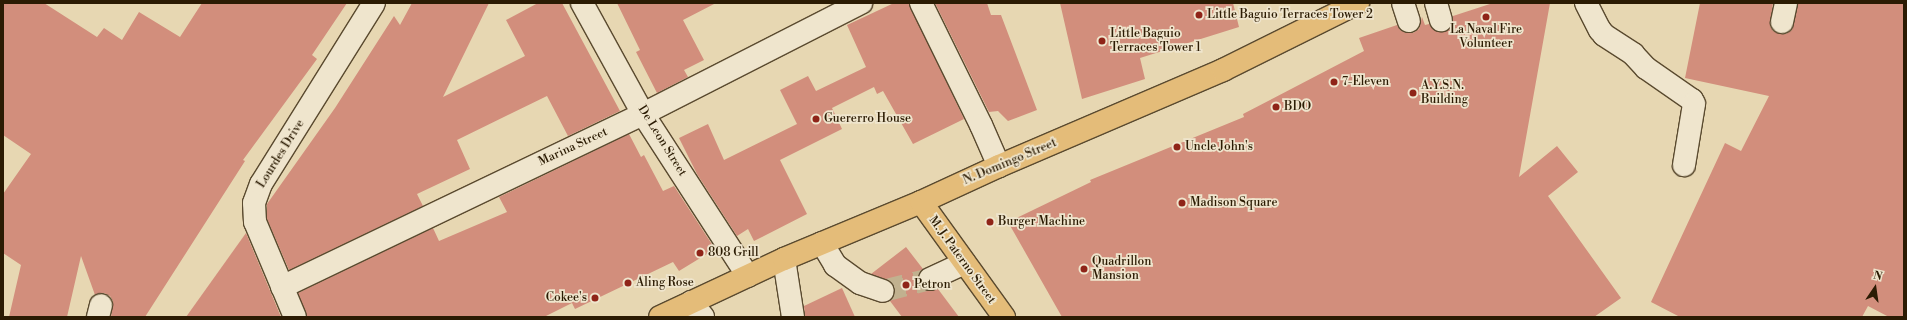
<!DOCTYPE html>
<style>
body{margin:0}
#map{position:relative;width:1907px;height:320px;overflow:hidden;background:#e7d7b2;font-family:"Libre Bodoni",serif}
div>[style]{position:absolute}
[style*='--x']{left:calc(var(--x)*1px);top:calc(var(--y)*1px);width:calc(var(--w)*1px);rotate:calc(var(--a)*1deg)}
.building>*{inset:0;background:#d28e7c}
.minor-tunnel>*{height:22px;margin-top:-11px;transform-origin:0;background:repeating-linear-gradient(90deg,#c1b18f 0 22px,transparent 0 33px)}
.roads{filter:drop-shadow(1px 0 #5a4a2f) drop-shadow(-1px 0 #5a4a2f) drop-shadow(0 1px #5a4a2f) drop-shadow(0 -1px #5a4a2f)}
.minor>*{height:22px;margin:-11px;padding:0 11px;transform-origin:11px;border-radius:11px;background:#efe5cd}
.major>*{height:22px;margin:-11px;padding:0 11px;transform-origin:11px;border-radius:11px;background:#e4bc79}
.dots>*{width:11px;height:11px;translate:-50% -50%;box-sizing:border-box;border:2px solid #efe5cd;border-radius:50%}
span{translate:-50% -50%;white-space:nowrap;text-align:center;line-height:1.15;-webkit-text-stroke:3.5px #efe5cd;paint-order:stroke}
.poi-label{font-size:12px;color:#2b1b03}
.left{translate:0 -50%;text-align:left}
.right{translate:-100% -50%;text-align:right}
.street-label{font-size:12px;color:#2b1b03}
.frame{position:absolute;inset:0;border:4px solid #2b1b03;pointer-events:none}
.north{position:absolute;left:1855px;top:268px;width:40px;height:40px;-webkit-text-stroke:3px #efe5cd;paint-order:stroke;rotate:13deg;font-size:11px;font-weight:700;line-height:16px;text-align:center;color:#2b1b03}
.north::after{content:'';display:block;margin:auto;width:14px;height:18px;background:#2b1b03;clip-path:polygon(50% 0,100% 100%,50% 72%,0 100%)}
</style>
<div id="map">
<div class="building">
<div style="clip-path:polygon(3px 3px,44px 3px,97px 37px,104px 28px,122px 40px,139px 12px,180px 37px,202px 3px,347px 3px,312px 55px,317px 59px,243px 160px,245px 161px,145px 317px,111px 317px,113px 301px,110px 296px,104px 293px,95px 295px,81px 256px,67px 317px,9px 317px,21px 265px,3px 253px,3px 194px,31px 154px,3px 135px)"></div>
<div style="clip-path:polygon(412px 3px,489px 3px,443px 97px,525px 56px,506px 20px,538px 3px,562px 3px,620px 111px,568px 136px,547px 96px,457px 140px,470px 169px,417px 194px,423px 206px,289px 270px,267px 219px,267px 204px,335px 108px,394px 16px,400px 25px)"></div>
<div style="clip-path:polygon(617px 3px,716px 3px,683px 20px,704px 60px,684px 70px,688px 77px,657px 93px,636px 52px,640px 50px)"></div>
<div style="clip-path:polygon(894px 3px,909px 3px,964px 119px,913px 144px,883px 91px,877px 94px,874px 87px,832px 108px,842px 129px,780px 160px,807px 214px,754px 241px,748px 229px,737px 236px,697px 174px,679px 138px,708px 124px,724px 160px,797px 124px,780px 90px,808px 76px,816px 91px,866px 67px,847px 25px)"></div>
<div style="clip-path:polygon(935px 3px,987px 3px,991px 15px,1001px 15px,1037px 110px,1008px 121px,998px 111px,989px 112px)"></div>
<div style="clip-path:polygon(1060px 3px,1233px 3px,1239px 27px,1140px 58px,1145px 79px,1082px 99px)"></div>
<div style="clip-path:polygon(1493px 3px,1550px 3px,1519px 177px,1557px 146px,1578px 172px,1548px 196px,1621px 298px,1594px 317px,1062px 317px,1008px 222px,1091px 182px,1090px 180px,1244px 117px,1243px 114px,1364px 51px,1359px 38px,1397px 25px,1400px 30px,1406px 33px,1413px 33px,1419px 29px,1422px 17px,1425px 25px,1429px 24px,1433px 29px,1438px 32px,1444px 32px,1450px 29px,1453px 23px,1453px 16px)"></div>
<div style="clip-path:polygon(1700px 3px,1773px 3px,1770px 26px,1773px 31px,1780px 34px,1786px 34px,1792px 30px,1798px 3px,1904px 3px,1904px 317px,1889px 317px,1868px 306px,1862px 317px,1680px 317px,1651px 302px,1725px 143px,1741px 151px,1769px 96px,1685px 78px)"></div>
<div style="clip-path:polygon(629px 134px,641px 157px,644px 155px,663px 191px,674px 186px,715px 249px,679px 271px,673px 262px,575px 309px,572px 303px,544px 317px,307px 317px,298px 293px,433px 228px,439px 241px,507px 212px,499px 197px)"></div>
<div style="clip-path:polygon(246px 233px,281px 317px,186px 317px)"></div>
<div style="clip-path:polygon(906px 247px,923px 269px,918px 277px,919px 285px,923px 289px,928px 291px,938px 289px,959px 317px,902px 317px,890px 301px,895px 295px,895px 289px,893px 283px,871px 274px)"></div>
<div style="clip-path:polygon(842px 288px,855px 317px,805px 317px,804px 306px)"></div>
</div>
<div class="minor-tunnel">
<div style="--x:883;--y:291;--w:49;--a:-14.3"></div>
</div>
<div class="roads">
<div class="minor">
<div style="--x:582;--y:3;--w:127;--a:61.2"></div>
<div style="--x:643;--y:114;--w:193;--a:57.1"></div>
<div style="--x:921;--y:3;--w:136;--a:63.8"></div>
<div style="--x:981;--y:125;--w:45;--a:66.3"></div>
<div style="--x:1403;--y:3;--w:19;--a:72"></div>
<div style="--x:1436;--y:3;--w:18;--a:74"></div>
<div style="--x:1586;--y:3;--w:30;--a:63"></div>
<div style="--x:1600;--y:30;--w:6;--a:51"></div>
<div style="--x:1604;--y:35;--w:35;--a:33"></div>
<div style="--x:1633;--y:54;--w:19;--a:47"></div>
<div style="--x:1646;--y:68;--w:56;--a:34.8"></div>
<div style="--x:1692;--y:100;--w:4;--a:63"></div>
<div style="--x:1694;--y:104;--w:62;--a:99.3"></div>
<div style="--x:1782;--y:22;--w:19;--a:-78"></div>
<div style="--x:822;--y:243;--w:26;--a:59"></div>
<div style="--x:835;--y:265;--w:31;--a:36"></div>
<div style="--x:860;--y:283;--w:24;--a:19"></div>
<div style="--x:784;--y:259;--w:59;--a:81.2"></div>
<div style="--x:930;--y:279;--w:38;--a:-25"></div>
<div style="--x:282;--y:287;--w:400;--a:-25.6"></div>
<div style="--x:643;--y:114;--w:245;--a:-27"></div>
<div style="--x:691;--y:302;--w:19;--a:51"></div>
<div style="--x:98;--y:317;--w:12;--a:-76"></div>
<div style="--x:295;--y:317;--w:103;--a:-112.8"></div>
<div style="--x:255;--y:222;--w:19;--a:-93"></div>
<div style="--x:254;--y:203;--w:20;--a:-70"></div>
<div style="--x:261;--y:184;--w:213;--a:-58"></div>
</div>
<div class="major">
<div style="--x:921;--y:202;--w:142;--a:54.2"></div>
<div style="--x:660;--y:317;--w:137;--a:-25.1"></div>
<div style="--x:784;--y:259;--w:148;--a:-22.6"></div>
<div style="--x:921;--y:202;--w:86;--a:-24.8"></div>
<div style="--x:999;--y:166;--w:244;--a:-23.2"></div>
<div style="--x:1223;--y:70;--w:151;--a:-26.4"></div>
</div>
</div>
<div class="dots">
<div style="left:1199px;top:15px;background:#8f2418"></div>
<div style="left:1486px;top:17px;background:#8f2418"></div>
<div style="left:1102px;top:41px;background:#8f2418"></div>
<div style="left:1334px;top:82px;background:#8f2418"></div>
<div style="left:1413px;top:93px;background:#8f2418"></div>
<div style="left:1276px;top:107px;background:#8f2418"></div>
<div style="left:816px;top:119px;background:#8f2418"></div>
<div style="left:1177px;top:147px;background:#8f2418"></div>
<div style="left:1182px;top:203px;background:#8f2418"></div>
<div style="left:990px;top:222px;background:#8f2418"></div>
<div style="left:700px;top:253px;background:#8f2418"></div>
<div style="left:1084px;top:269px;background:#8f2418"></div>
<div style="left:628px;top:283px;background:#8f2418"></div>
<div style="left:906px;top:285px;background:#8f2418"></div>
<div style="left:595px;top:298px;background:#8f2418"></div>
</div>
<div class="poi-label">
<span class="left" style="left:1207px;top:15px">Little Baguio Terraces Tower 2</span>
<span style="left:1486px;top:37px">La Naval Fire<br>Volunteer</span>
<span class="left" style="left:1110px;top:41px">Little Baguio<br>Terraces Tower 1</span>
<span class="left" style="left:1342px;top:82px">7-Eleven</span>
<span class="left" style="left:1421px;top:93px">A.Y.S.N.<br>Building</span>
<span class="left" style="left:1284px;top:107px">BDO</span>
<span class="left" style="left:824px;top:119px">Guererro House</span>
<span class="left" style="left:1185px;top:147px">Uncle John's</span>
<span class="left" style="left:1190px;top:203px">Madison Square</span>
<span class="left" style="left:998px;top:222px">Burger Machine</span>
<span class="left" style="left:708px;top:253px">808 Grill</span>
<span class="left" style="left:1092px;top:269px">Quadrillon<br>Mansion</span>
<span class="left" style="left:636px;top:283px">Aling Rose</span>
<span class="left" style="left:914px;top:285px">Petron</span>
<span class="right" style="left:587px;top:298px">Cokee's</span>
</div>
<div class="street-label">
<span style="left:662px;top:141px;rotate:58deg">De Leon Street</span>
<span style="left:573px;top:147px;rotate:-25deg">Marina Street</span>
<span style="left:281px;top:154px;rotate:-58deg">Lourdes Drive</span>
<span style="left:1010px;top:162px;rotate:-23deg">N. Domingo Street</span>
<span style="left:962px;top:260px;rotate:54deg">M. J. Paterno Street</span>
</div>
<div class="frame"></div>
<div class="north">N</div>
</div>
